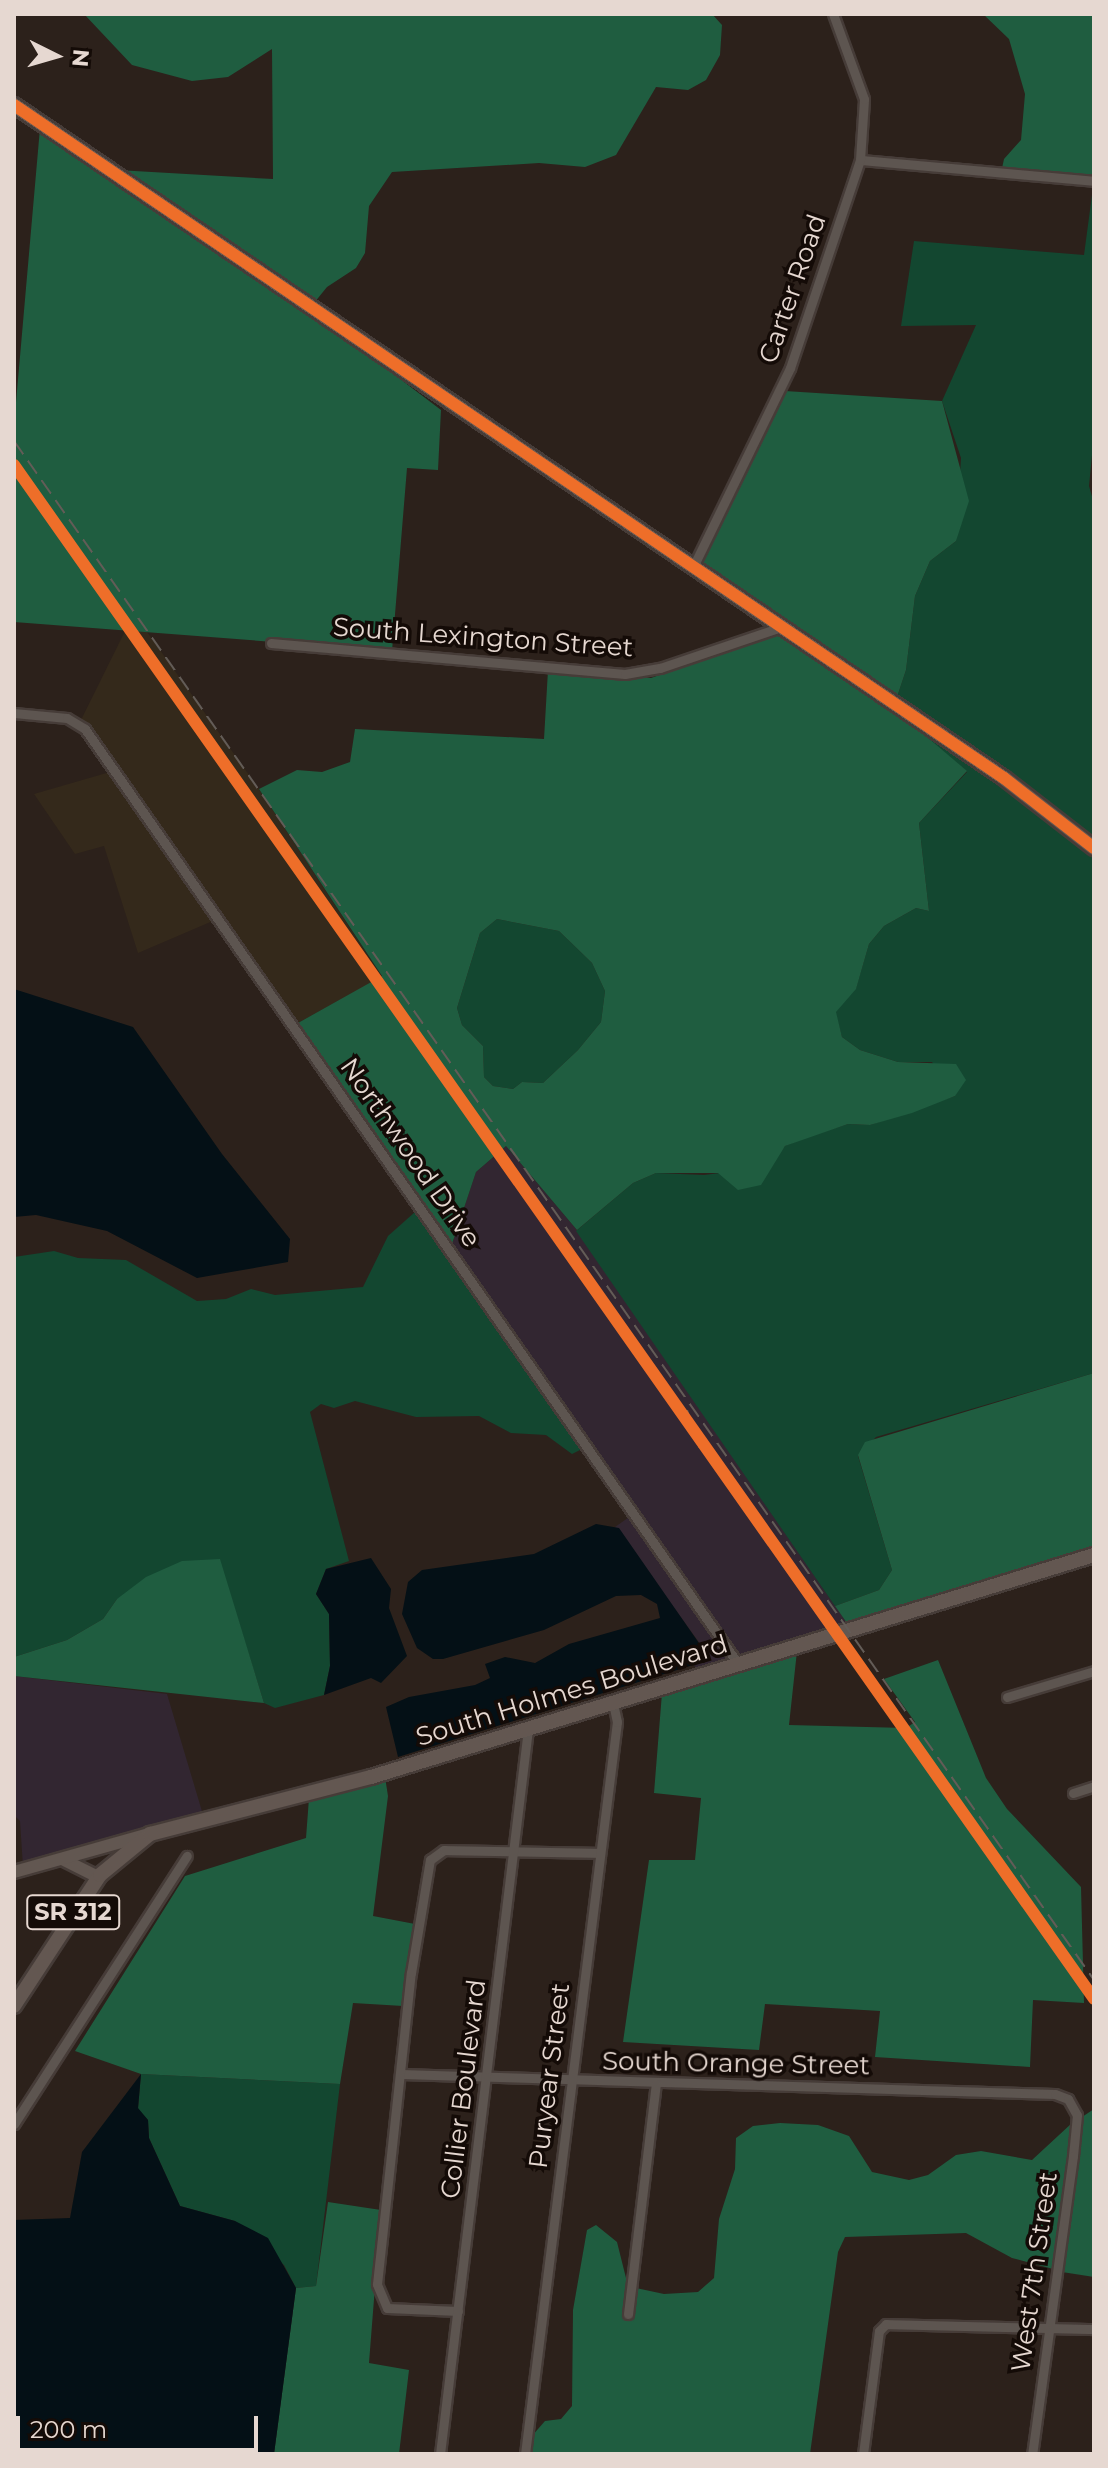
<!DOCTYPE html>
<style>
body{margin:0}
#map{position:relative;width:1108px;height:2468px;overflow:hidden;background:#2c211b;font-family:Montserrat,sans-serif}
div>[style]{position:absolute}
[style*='--x']{left:calc(var(--x)*1px);top:calc(var(--y)*1px);width:calc(var(--w)*1px);rotate:calc(var(--a)*1deg)}
.commercial>*{inset:0;background:#34291b}
.industrial>*{inset:0;background:#322631}
.green>*{inset:0;background:#134730}
.forest>*{inset:0;background:#1f5d40}
.water>*{inset:0;background:#041016}
.roads{filter:drop-shadow(2px 0 #463c38) drop-shadow(-2px 0 #463c38) drop-shadow(0 2px #463c38) drop-shadow(0 -2px #463c38)}
.minor>*{height:9px;margin:-4.5px;padding:0 4.5px;transform-origin:4.5px;border-radius:4.5px;background:#5d5550}
.secondary>*{height:12px;margin:-6px;padding:0 6px;transform-origin:6px;border-radius:6px;background:#625751}
.primary>*{height:14px;margin:-7px;padding:0 7px;transform-origin:7px;border-radius:7px;background:#635751}
.rail>*{height:2px;margin-top:-1px;transform-origin:0;background:repeating-linear-gradient(90deg,#635c57 0 16px,transparent 0 24px)}
.cycleway>*{height:12px;margin:-6px;padding:0 6px;transform-origin:6px;border-radius:6px;background:#ee6e29}
span{translate:-50% -50%;white-space:nowrap;text-align:center;line-height:1.15;-webkit-text-stroke:7px #140b07;paint-order:stroke}
.shield-label span{padding:2px 6px;background:#140b07;border:2px solid;border-radius:6px;-webkit-text-stroke-width:0}
.shield-label{font-size:24px;color:#e6d8d1;font-weight:700}
.street-label{font-size:26px;color:#e6d8d1}
.frame{position:absolute;inset:0;border:16px solid #e6d8d1;pointer-events:none}
.north{position:absolute;left:16px;top:16px;width:80px;height:80px;-webkit-text-stroke:6px #140b07;paint-order:stroke;rotate:95deg;font-size:22px;font-weight:700;line-height:32px;text-align:center;color:#e6d8d1}
.north::after{content:'';display:block;margin:auto;width:28px;height:36px;background:#e6d8d1;clip-path:polygon(50% 0,100% 100%,50% 72%,0 100%)}
.scale{position:absolute;left:16px;top:2416px;width:242px;height:36px;box-sizing:border-box;border:4px solid #e6d8d1;border-top:0;padding-left:10px;font-size:24px;line-height:28px;white-space:nowrap;color:#e6d8d1;-webkit-text-stroke:6px #140b07;paint-order:stroke}
</style>
<div id="map">
<div class="commercial">
<div style="clip-path:polygon(127px 627px,145px 629px,259px 789px,382px 977px,298px 1023px,81px 720px)"></div>
<div style="clip-path:polygon(110px 772px,215px 920px,138px 953px,104px 846px,75px 854px,34px 794px)"></div>
</div>
<div class="industrial">
<div style="clip-path:polygon(506px 1146px,577px 1230px,849px 1626px,741px 1660px,452px 1244px,476px 1172px)"></div>
<div style="clip-path:polygon(632px 1515px,732px 1663px,703px 1672px,693px 1665px,701px 1645px,615px 1527px)"></div>
<div style="clip-path:polygon(14px 1676px,167px 1694px,204px 1818px,23px 1867px,20px 1821px,14px 1815px)"></div>
</div>
<div class="green">
<div style="clip-path:polygon(1094px 180px,1094px 435px,1089px 486px,1094px 503px,1094px 842px,896px 700px,906px 670px,915px 596px,930px 561px,956px 541px,961px 458px,942px 401px,976px 325px,901px 326px,914px 241px,1084px 255px)"></div>
<div style="clip-path:polygon(893px 708px,1094px 854px,1094px 1373px,876px 1437px,858px 1456px,892px 1570px,879px 1590px,835px 1606px,576px 1231px,633px 1183px,656px 1173px,704px 1175px,769px 1167px,785px 1146px,804px 1138px,848px 1124px,870px 1125px,955px 1096px,932px 1062px,898px 1062px,860px 1050px,842px 1037px,835px 1012px,856px 988px,869px 944px,884px 926px,916px 908px,929px 911px,919px 823px,967px 772px)"></div>
<div style="clip-path:polygon(497px 919px,559px 931px,592px 963px,605px 991px,601px 1022px,578px 1050px,543px 1083px,522px 1082px,513px 1089px,493px 1086px,484px 1077px,483px 1046px,462px 1025px,457px 1008px,480px 933px)"></div>
<div style="clip-path:polygon(415px 1212px,584px 1448px,572px 1454px,546px 1435px,511px 1433px,479px 1416px,416px 1417px,355px 1401px,334px 1408px,321px 1404px,310px 1412px,349px 1561px,326px 1569px,316px 1594px,329px 1614px,330px 1666px,324px 1695px,275px 1708px,264px 1703px,229px 1591px,117px 1599px,103px 1619px,67px 1640px,14px 1657px,14px 1257px,54px 1251px,78px 1258px,126px 1260px,197px 1301px,226px 1299px,251px 1289px,275px 1295px,363px 1287px,388px 1236px)"></div>
<div style="clip-path:polygon(141px 2074px,340px 2084px,316px 2286px,296px 2288px,284px 2265px,235px 2221px,180px 2206px,149px 2138px,148px 2120px,138px 2109px)"></div>
</div>
<div class="forest">
<div style="clip-path:polygon(84px 14px,712px 14px,722px 25px,720px 55px,706px 80px,688px 90px,656px 87px,616px 155px,585px 167px,539px 163px,392px 172px,369px 206px,365px 253px,356px 268px,327px 287px,314px 303px,117px 170px,273px 179px,272px 49px,228px 77px,192px 81px,132px 65px)"></div>
<div style="clip-path:polygon(983px 14px,1094px 14px,1094px 180px,1001px 173px,1004px 159px,1021px 140px,1025px 94px,1009px 39px)"></div>
<div style="clip-path:polygon(40px 128px,337px 331px,441px 410px,438px 470px,407px 468px,392px 651px,14px 622px,14px 425px)"></div>
<div style="clip-path:polygon(785px 391px,942px 401px,969px 501px,956px 541px,930px 561px,915px 596px,906px 670px,896px 700px,700px 566px)"></div>
<div style="clip-path:polygon(evenodd,781px 632px,893px 708px,967px 771px,919px 823px,929px 911px,916px 908px,884px 926px,869px 944px,856px 989px,836px 1012px,842px 1037px,860px 1050px,898px 1062px,956px 1064px,966px 1080px,955px 1096px,912px 1113px,870px 1125px,848px 1124px,785px 1146px,761px 1185px,738px 1190px,718px 1173px,656px 1173px,633px 1183px,577px 1230px,506px 1146px,476px 1172px,452px 1244px,298px 1023px,382px 976px,259px 789px,297px 770px,322px 772px,350px 762px,355px 729px,544px 739px,548px 670px,651px 678px,781px 632px,497px 919px,559px 931px,592px 963px,605px 991px,601px 1022px,578px 1050px,543px 1083px,522px 1082px,513px 1089px,493px 1086px,484px 1077px,483px 1046px,462px 1025px,457px 1008px,480px 933px,497px 919px)"></div>
<div style="clip-path:polygon(1094px 1373px,1094px 1551px,849px 1626px,835px 1606px,879px 1590px,892px 1570px,858px 1455px,865px 1442px)"></div>
<div style="clip-path:polygon(220px 1559px,264px 1703px,14px 1676px,14px 1657px,67px 1640px,103px 1619px,117px 1599px,146px 1577px,182px 1561px)"></div>
<div style="clip-path:polygon(797px 1651px,789px 1725px,906px 1728px,915px 1722px,884px 1679px,938px 1660px,986px 1778px,1007px 1809px,1081px 1887px,1084px 2003px,1033px 2000px,1030px 2067px,875px 2057px,880px 2011px,765px 2004px,759px 2050px,623px 2042px,649px 1860px,695px 1860px,701px 1798px,654px 1793px,662px 1693px)"></div>
<div style="clip-path:polygon(385px 1777px,388px 1796px,373px 1916px,415px 1924px,403px 2006px,353px 2003px,340px 2084px,141px 2074px,75px 2051px,185px 1876px,306px 1838px,309px 1798px)"></div>
<div style="clip-path:polygon(1094px 2109px,1094px 2277px,1062px 2272px,1082px 2117px)"></div>
<div style="clip-path:polygon(780px 2123px,818px 2125px,849px 2136px,872px 2172px,909px 2180px,928px 2175px,956px 2155px,981px 2151px,1032px 2160px,1072px 2123px,1053px 2269px,1012px 2258px,966px 2233px,845px 2237px,838px 2252px,810px 2454px,529px 2454px,531px 2437px,545px 2421px,561px 2419px,572px 2406px,573px 2310px,587px 2230px,596px 2225px,617px 2242px,627px 2282px,623px 2317px,632px 2318px,636px 2288px,664px 2294px,698px 2292px,714px 2278px,719px 2219px,735px 2169px,736px 2138px,753px 2126px)"></div>
<div style="clip-path:polygon(328px 2202px,381px 2210px,369px 2363px,409px 2370px,399px 2454px,274px 2454px,296px 2288px,316px 2286px)"></div>
</div>
<div class="water">
<div style="clip-path:polygon(14px 989px,133px 1027px,222px 1154px,290px 1239px,288px 1262px,197px 1278px,107px 1231px,36px 1215px,14px 1217px)"></div>
<div style="clip-path:polygon(596px 1524px,619px 1528px,701px 1646px,693px 1665px,398px 1757px,386px 1707px,409px 1697px,475px 1685px,490px 1678px,485px 1664px,505px 1657px,535px 1663px,569px 1644px,660px 1618px,657px 1604px,641px 1595px,616px 1596px,544px 1630px,443px 1659px,433px 1659px,417px 1648px,402px 1614px,408px 1582px,422px 1570px,534px 1554px)"></div>
<div style="clip-path:polygon(371px 1558px,391px 1589px,389px 1608px,407px 1656px,381px 1683px,371px 1678px,324px 1695px,330px 1666px,329px 1614px,316px 1594px,326px 1569px)"></div>
<div style="clip-path:polygon(141px 2074px,138px 2108px,148px 2120px,149px 2138px,180px 2206px,235px 2221px,268px 2238px,296px 2288px,274px 2454px,14px 2453px,14px 2220px,70px 2218px,82px 2152px)"></div>
</div>
<div class="roads">
<div class="minor">
<div style="--x:860;--y:160;--w:235;--a:5.1"></div>
<div style="--x:693;--y:567;--w:221;--a:-64"></div>
<div style="--x:790;--y:368;--w:219;--a:-71.4"></div>
<div style="--x:860;--y:160;--w:61;--a:-86.2"></div>
<div style="--x:864;--y:99;--w:90;--a:-110"></div>
<div style="--x:271;--y:643;--w:355;--a:5"></div>
<div style="--x:625;--y:674;--w:36;--a:-10"></div>
<div style="--x:660;--y:668;--w:128;--a:-18.7"></div>
<div style="--x:14;--y:713;--w:53;--a:5.4"></div>
<div style="--x:67;--y:718;--w:21;--a:31"></div>
<div style="--x:85;--y:729;--w:1142;--a:55.06"></div>
<div style="--x:1007;--y:1697;--w:91;--a:-16.6"></div>
<div style="--x:1073;--y:1793;--w:22;--a:-18"></div>
<div style="--x:401;--y:2074;--w:654;--a:1.75"></div>
<div style="--x:1055;--y:2094;--w:14;--a:21"></div>
<div style="--x:1068;--y:2099;--w:18;--a:61"></div>
<div style="--x:1077;--y:2115;--w:41;--a:95.6"></div>
<div style="--x:1073;--y:2156;--w:301;--a:97.8"></div>
<div style="--x:14;--y:2124;--w:319;--a:-57.2"></div>
<div style="--x:458;--y:2311;--w:71;--a:-177.6"></div>
<div style="--x:387;--y:2308;--w:26;--a:-113"></div>
<div style="--x:377;--y:2284;--w:313;--a:-83.8"></div>
<div style="--x:411;--y:1973;--w:115;--a:-80.5"></div>
<div style="--x:430;--y:1860;--w:17;--a:-36"></div>
<div style="--x:444;--y:1850;--w:156;--a:1.1"></div>
<div style="--x:628;--y:2314;--w:232;--a:-83.1"></div>
<div style="--x:440;--y:2454;--w:730;--a:-83.08"></div>
<div style="--x:525;--y:2454;--w:738;--a:-82.84"></div>
<div style="--x:617;--y:1722;--w:19;--a:-102"></div>
<div style="--x:863;--y:2454;--w:124;--a:-82.6"></div>
<div style="--x:879;--y:2331;--w:10;--a:-45"></div>
<div style="--x:886;--y:2324;--w:208;--a:1.4"></div>
</div>
<div class="secondary">
<div style="--x:62;--y:1859;--w:40;--a:26.6"></div>
<div style="--x:14;--y:1872;--w:140;--a:-15.7"></div>
</div>
<div class="primary">
<div style="--x:14;--y:105;--w:1197;--a:34.21"></div>
<div style="--x:1004;--y:778;--w:114;--a:37.9"></div>
<div style="--x:14;--y:2006;--w:157;--a:-56.7"></div>
<div style="--x:100;--y:1875;--w:65;--a:-39.4"></div>
<div style="--x:150;--y:1834;--w:228;--a:-14.5"></div>
<div style="--x:371;--y:1777;--w:756;--a:-17.07"></div>
</div>
</div>
<div class="rail">
<div style="--x:14;--y:441;--w:1880;--a:54.94"></div>
<div style="--x:687;--y:1410;--w:47;--a:71.6"></div>
</div>
<div class="cycleway">
<div style="--x:14;--y:105;--w:1197;--a:34.21"></div>
<div style="--x:1004;--y:778;--w:114;--a:37.9"></div>
<div style="--x:14;--y:465;--w:1876;--a:54.85"></div>
</div>
<div class="shield-label">
<span style="left:73px;top:1912px">SR 312</span>
</div>
<div class="street-label">
<span style="left:793px;top:289px;rotate:-71deg">Carter Road</span>
<span style="left:483px;top:638px;rotate:4deg">South Lexington Street</span>
<span style="left:410px;top:1153px;rotate:55deg">Northwood Drive</span>
<span style="left:572px;top:1691px;rotate:-17deg">South Holmes Boulevard</span>
<span style="left:736px;top:2064px;rotate:1deg">South Orange Street</span>
<span style="left:550px;top:2076px;rotate:-83deg">Puryear Street</span>
<span style="left:464px;top:2089px;rotate:-83deg">Collier Boulevard</span>
<span style="left:1035px;top:2272px;rotate:-82deg">West 7th Street</span>
</div>
<div class="frame"></div>
<div class="north">N</div>
<div class="scale">200 m</div>
</div>
